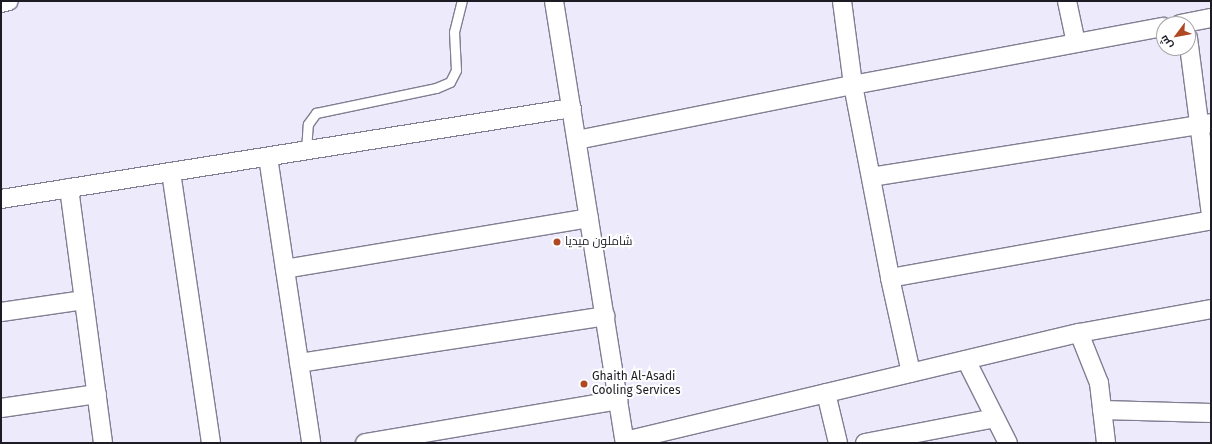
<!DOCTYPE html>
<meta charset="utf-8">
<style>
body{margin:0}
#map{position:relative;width:1212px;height:444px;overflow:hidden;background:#eceafb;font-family:"Fira Sans",Cairo,sans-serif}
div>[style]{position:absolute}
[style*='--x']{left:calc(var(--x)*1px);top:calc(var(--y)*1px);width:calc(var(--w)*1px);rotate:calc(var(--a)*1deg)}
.roads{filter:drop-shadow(1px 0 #817e92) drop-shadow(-1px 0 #817e92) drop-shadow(0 1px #817e92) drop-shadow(0 -1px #817e92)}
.lane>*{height:9px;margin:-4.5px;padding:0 4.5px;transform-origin:4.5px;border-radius:4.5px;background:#fff}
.street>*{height:18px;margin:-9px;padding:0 9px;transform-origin:9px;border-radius:9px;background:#fff}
.dots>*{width:11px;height:11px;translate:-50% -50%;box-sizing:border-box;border:2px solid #fff;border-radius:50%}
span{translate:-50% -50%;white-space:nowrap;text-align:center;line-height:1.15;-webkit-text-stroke:4px #fff;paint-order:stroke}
.poi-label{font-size:12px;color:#1d1b23}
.left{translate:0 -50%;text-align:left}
.frame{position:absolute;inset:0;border:2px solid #1d1b23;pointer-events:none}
.north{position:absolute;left:1156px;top:16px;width:40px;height:40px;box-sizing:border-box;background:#fff;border:1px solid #a5a4a7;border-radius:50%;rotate:238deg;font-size:11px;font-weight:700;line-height:16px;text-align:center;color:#1d1b23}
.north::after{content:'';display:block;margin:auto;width:14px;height:18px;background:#af4823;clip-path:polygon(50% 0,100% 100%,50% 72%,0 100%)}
</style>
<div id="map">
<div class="roads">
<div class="lane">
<div style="--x:306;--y:150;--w:26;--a:-86"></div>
<div style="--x:308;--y:124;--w:14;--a:-54"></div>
<div style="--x:316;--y:113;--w:123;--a:-11.8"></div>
<div style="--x:436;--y:88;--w:15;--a:-23"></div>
<div style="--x:450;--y:82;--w:13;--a:-63"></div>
<div style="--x:456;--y:70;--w:38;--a:-93"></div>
<div style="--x:454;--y:32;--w:32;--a:-76"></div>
</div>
<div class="street">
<div style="--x:554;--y:1;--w:448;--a:80.9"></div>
<div style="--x:842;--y:1;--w:85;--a:82.5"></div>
<div style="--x:853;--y:85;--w:197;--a:79.1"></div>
<div style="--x:890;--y:278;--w:97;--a:77.5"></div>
<div style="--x:1067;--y:1;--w:43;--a:77.9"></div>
<div style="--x:1;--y:3;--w:8;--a:-14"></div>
<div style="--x:1180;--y:24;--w:32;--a:-11"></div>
<div style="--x:1188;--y:38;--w:177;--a:82.6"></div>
<div style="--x:577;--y:140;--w:281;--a:-11.3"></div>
<div style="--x:853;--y:85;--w:316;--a:-10.6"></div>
<div style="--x:268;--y:157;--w:289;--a:81.4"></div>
<div style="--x:171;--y:172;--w:274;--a:81.6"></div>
<div style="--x:871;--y:177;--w:344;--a:-9"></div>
<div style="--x:69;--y:188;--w:257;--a:82.4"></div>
<div style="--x:1;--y:199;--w:578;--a:-9.06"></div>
<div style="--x:285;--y:269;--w:308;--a:-9.5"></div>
<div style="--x:890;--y:278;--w:326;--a:-10.2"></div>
<div style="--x:1;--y:312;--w:84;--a:-8.2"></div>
<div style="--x:1079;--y:333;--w:54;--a:68.2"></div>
<div style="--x:1099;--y:383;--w:60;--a:83.3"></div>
<div style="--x:966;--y:360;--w:93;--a:63.2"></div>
<div style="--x:299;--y:363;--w:310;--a:-8.7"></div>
<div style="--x:826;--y:393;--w:51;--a:76.5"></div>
<div style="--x:1;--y:408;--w:97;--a:-8.3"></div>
<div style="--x:1102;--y:410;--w:109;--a:1.6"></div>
<div style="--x:625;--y:441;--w:467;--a:-13.4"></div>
<div style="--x:1079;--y:333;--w:134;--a:-10.3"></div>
<div style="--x:365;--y:443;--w:257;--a:-9.6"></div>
<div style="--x:865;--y:443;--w:132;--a:-10.9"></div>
</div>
</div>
<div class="dots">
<div style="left:557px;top:242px;background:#af4823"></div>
<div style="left:584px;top:384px;background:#af4823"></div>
</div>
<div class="poi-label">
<span class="left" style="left:565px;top:242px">شاملون ميديا</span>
<span class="left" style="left:592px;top:384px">Ghaith Al-Asadi<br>Cooling Services</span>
</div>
<div class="frame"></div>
<div class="north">ش</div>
</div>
